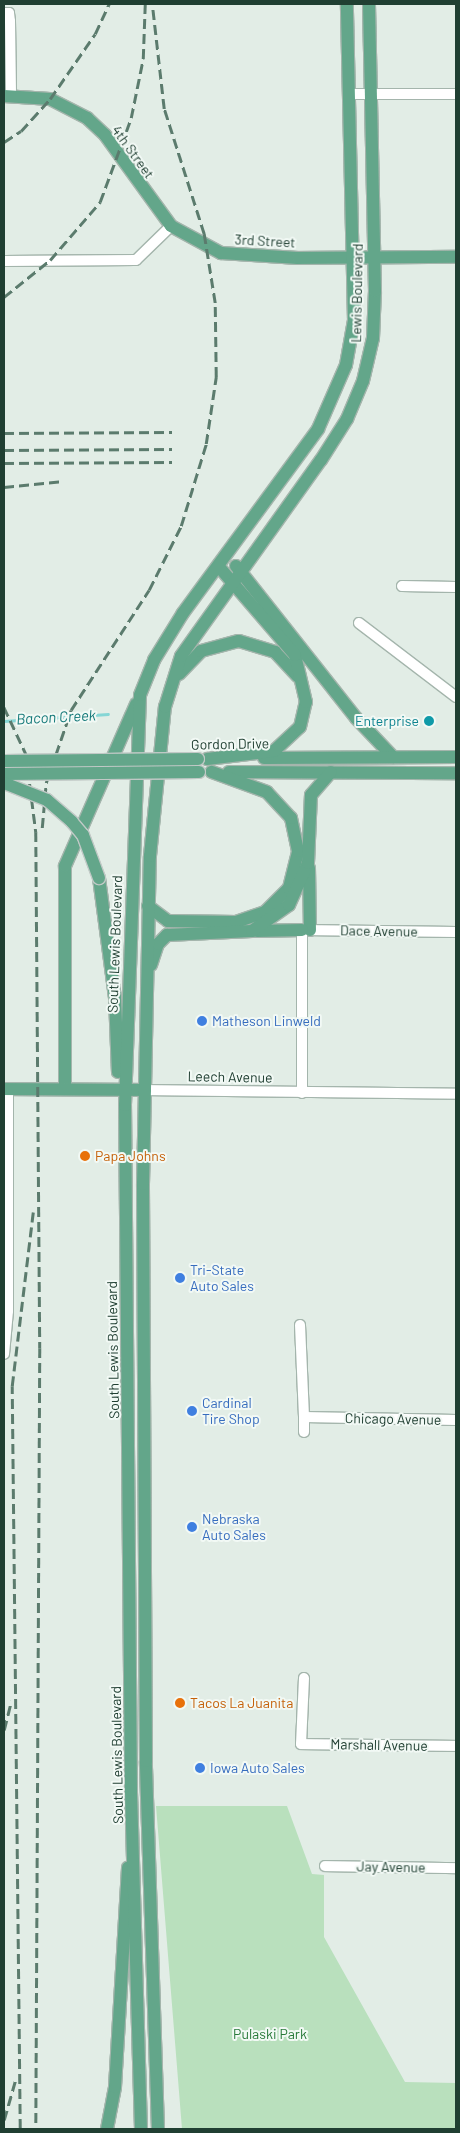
<!DOCTYPE html>
<style>
body{margin:0}
#map{position:relative;width:460px;height:2133px;overflow:hidden;background:#e2ede6;font-family:Barlow,sans-serif}
div>[style]{position:absolute}
[style*='--x']{left:calc(var(--x)*1px);top:calc(var(--y)*1px);width:calc(var(--w)*1px);rotate:calc(var(--a)*1deg)}
.green>*{inset:0;background:#b9e0bd}
.stream>*{height:2.5px;margin:-1.25px;padding:0 1.25px;transform-origin:1.25px;border-radius:1.25px;background:#85d6d5}
.roads{filter:drop-shadow(1px 0 #a4b5ac) drop-shadow(-1px 0 #a4b5ac) drop-shadow(0 1px #a4b5ac) drop-shadow(0 -1px #a4b5ac)}
.minor>*{height:10px;margin:-5px;padding:0 5px;transform-origin:5px;border-radius:5px;background:#fff}
.major>*{height:12px;margin:-6px;padding:0 6px;transform-origin:6px;border-radius:6px;background:#63a68a}
.rail>*{height:2.5px;margin-top:-1.25px;transform-origin:0;background:repeating-linear-gradient(90deg,#5b7b6d 0 10px,transparent 0 15px)}
.bridges{filter:drop-shadow(1px 0 #c1c9c6) drop-shadow(-1px 0 #c1c9c6) drop-shadow(0 1px #c1c9c6) drop-shadow(0 -1px #c1c9c6)}
.major-bridge>*{height:12px;margin:-6px;padding:0 6px;transform-origin:6px;border-radius:6px;background:#63a68a}
.dots>*{width:14px;height:14px;translate:-50% -50%;box-sizing:border-box;border:2px solid #f2f9f5;border-radius:50%}
span{translate:-50% -50%;white-space:nowrap;text-align:center;line-height:1.15;-webkit-text-stroke:4px #f2f9f5;paint-order:stroke}
.street-label{font-size:14px;color:#203f32}
.culture-label{font-size:14px;color:#0d838f}
.right{translate:-100% -50%;text-align:right}
.shop-label{font-size:14px;color:#366cbe}
.left{translate:0 -50%;text-align:left}
.food-label{font-size:14px;color:#c56008}
.park-label{font-size:14px;color:#277939}
.water-label{font-size:15px;color:#167a7a;font-style:italic}
.frame{position:absolute;inset:0;border:5px solid #203f32;pointer-events:none}
</style>
<div id="map">
<div class="green">
<div style="clip-path:polygon(156px 1806px,287px 1806px,312px 1874px,324px 1875px,324px 1937px,405px 2082px,456px 2083px,456px 2129px,182px 2129px)"></div>
</div>
<div class="stream">
<div style="--x:4;--y:721;--w:104;--a:-3.9"></div>
</div>
<div class="roads">
<div class="minor">
<div style="--x:4;--y:13;--w:5;--a:0"></div>
<div style="--x:9;--y:13;--w:8;--a:83"></div>
<div style="--x:10;--y:21;--w:75;--a:89.2"></div>
<div style="--x:348;--y:94;--w:108;--a:0"></div>
<div style="--x:4;--y:261;--w:132;--a:-0.4"></div>
<div style="--x:136;--y:260;--w:49;--a:-44.2"></div>
<div style="--x:402;--y:586;--w:54;--a:1.1"></div>
<div style="--x:359;--y:623;--w:122;--a:37.3"></div>
<div style="--x:145;--y:1090;--w:311;--a:0.7"></div>
<div style="--x:302;--y:1093;--w:163;--a:-90"></div>
<div style="--x:302;--y:930;--w:154;--a:0.7"></div>
<div style="--x:300;--y:1325;--w:92;--a:87.5"></div>
<div style="--x:304;--y:1417;--w:152;--a:1.1"></div>
<div style="--x:4;--y:1354;--w:43;--a:-84.7"></div>
<div style="--x:8;--y:1311;--w:222;--a:-90"></div>
<div style="--x:304;--y:1417;--w:15;--a:90"></div>
<div style="--x:304;--y:1678;--w:66;--a:92.6"></div>
<div style="--x:301;--y:1744;--w:155;--a:0.7"></div>
<div style="--x:325;--y:1866;--w:131;--a:0.9"></div>
</div>
<div class="major">
<div style="--x:4;--y:96;--w:46;--a:3.7"></div>
<div style="--x:50;--y:99;--w:42;--a:27.2"></div>
<div style="--x:87;--y:118;--w:25;--a:43"></div>
<div style="--x:105;--y:135;--w:112;--a:54"></div>
<div style="--x:171;--y:226;--w:57;--a:28.4"></div>
<div style="--x:221;--y:253;--w:77;--a:3.7"></div>
<div style="--x:298;--y:258;--w:158;--a:-0.4"></div>
<div style="--x:236;--y:566;--w:194;--a:51.7"></div>
<div style="--x:356;--y:718;--w:54;--a:46.5"></div>
<div style="--x:179;--y:674;--w:32;--a:-46"></div>
<div style="--x:201;--y:651;--w:39;--a:-15"></div>
<div style="--x:239;--y:641;--w:38;--a:17"></div>
<div style="--x:275;--y:652;--w:33;--a:47"></div>
<div style="--x:264;--y:758;--w:192;--a:-0.3"></div>
<div style="--x:207;--y:759;--w:67;--a:-6.8"></div>
<div style="--x:274;--y:751;--w:35;--a:-43"></div>
<div style="--x:300;--y:727;--w:26;--a:-77"></div>
<div style="--x:306;--y:702;--w:48;--a:-103.2"></div>
<div style="--x:295;--y:655;--w:116;--a:-130.8"></div>
<div style="--x:229;--y:772;--w:227;--a:0.3"></div>
<div style="--x:309;--y:868;--w:62;--a:89.1"></div>
<div style="--x:99;--y:878;--w:121;--a:82.4"></div>
<div style="--x:115;--y:998;--w:74;--a:87.7"></div>
<div style="--x:148;--y:906;--w:25;--a:37"></div>
<div style="--x:168;--y:921;--w:68;--a:0.8"></div>
<div style="--x:236;--y:922;--w:31;--a:-19"></div>
<div style="--x:265;--y:912;--w:34;--a:-45"></div>
<div style="--x:289;--y:888;--w:38;--a:-76"></div>
<div style="--x:298;--y:851;--w:34;--a:-102"></div>
<div style="--x:291;--y:818;--w:35;--a:-133"></div>
<div style="--x:267;--y:792;--w:59;--a:-160"></div>
<div style="--x:257;--y:931;--w:45;--a:-1.3"></div>
<div style="--x:151;--y:965;--w:22;--a:-72"></div>
<div style="--x:158;--y:944;--w:13;--a:-45"></div>
<div style="--x:167;--y:935;--w:85;--a:-2.7"></div>
<div style="--x:252;--y:931;--w:45;--a:-35.1"></div>
<div style="--x:289;--y:905;--w:46;--a:-65.7"></div>
<div style="--x:308;--y:863;--w:68;--a:-87.5"></div>
<div style="--x:311;--y:795;--w:30;--a:-49"></div>
<div style="--x:65;--y:1088;--w:222;--a:-90"></div>
<div style="--x:65;--y:866;--w:177;--a:-66.3"></div>
<div style="--x:4;--y:1089;--w:141;--a:0.4"></div>
<div style="--x:107;--y:2129;--w:43;--a:-79.2"></div>
<div style="--x:115;--y:2087;--w:220;--a:-86.6"></div>
<div style="--x:141;--y:2129;--w:339;--a:-91.7"></div>
<div style="--x:131;--y:1790;--w:685;--a:-90.5"></div>
<div style="--x:125;--y:1105;--w:410;--a:-87.9"></div>
<div style="--x:140;--y:695;--w:38;--a:-68"></div>
<div style="--x:154;--y:660;--w:55;--a:-58.3"></div>
<div style="--x:183;--y:613;--w:228;--a:-53.7"></div>
<div style="--x:318;--y:429;--w:70;--a:-66.4"></div>
<div style="--x:346;--y:365;--w:46;--a:-79.9"></div>
<div style="--x:354;--y:320;--w:316;--a:-91.3"></div>
<div style="--x:158;--y:2129;--w:368;--a:-91.9"></div>
<div style="--x:146;--y:1761;--w:577;--a:-90.3"></div>
<div style="--x:143;--y:1184;--w:328;--a:-88.8"></div>
<div style="--x:150;--y:856;--w:150;--a:-84.3"></div>
<div style="--x:165;--y:707;--w:53;--a:-72.6"></div>
<div style="--x:181;--y:656;--w:241;--a:-54.5"></div>
<div style="--x:321;--y:460;--w:49;--a:-57.6"></div>
<div style="--x:347;--y:419;--w:41;--a:-67.2"></div>
<div style="--x:363;--y:381;--w:44;--a:-76.9"></div>
<div style="--x:373;--y:338;--w:47;--a:-87.6"></div>
<div style="--x:375;--y:291;--w:287;--a:-91.2"></div>
</div>
</div>
<div class="rail">
<div style="--x:4;--y:142;--w:20;--a:-33"></div>
<div style="--x:21;--y:131;--w:43;--a:-47.8"></div>
<div style="--x:50;--y:99;--w:79;--a:-55.3"></div>
<div style="--x:95;--y:34;--w:33;--a:-65"></div>
<div style="--x:4;--y:297;--w:59;--a:-38.8"></div>
<div style="--x:50;--y:260;--w:77;--a:-49.2"></div>
<div style="--x:100;--y:202;--w:90;--a:-69.7"></div>
<div style="--x:131;--y:118;--w:60;--a:-78.5"></div>
<div style="--x:143;--y:59;--w:55;--a:-87.9"></div>
<div style="--x:4;--y:433;--w:168;--a:-0.3"></div>
<div style="--x:4;--y:450;--w:168;--a:-0.3"></div>
<div style="--x:4;--y:463;--w:168;--a:-0.3"></div>
<div style="--x:4;--y:487;--w:60;--a:-5.7"></div>
<div style="--x:4;--y:707;--w:52;--a:64.9"></div>
<div style="--x:26;--y:754;--w:79;--a:82.7"></div>
<div style="--x:36;--y:832;--w:516;--a:89.56"></div>
<div style="--x:40;--y:1348;--w:781;--a:90.29"></div>
<div style="--x:42;--y:828;--w:45;--a:-84.9"></div>
<div style="--x:46;--y:783;--w:77;--a:-71.1"></div>
<div style="--x:71;--y:710;--w:143;--a:-57"></div>
<div style="--x:149;--y:590;--w:72;--a:-63.4"></div>
<div style="--x:181;--y:526;--w:86;--a:-73"></div>
<div style="--x:206;--y:444;--w:68;--a:-81.5"></div>
<div style="--x:216;--y:377;--w:74;--a:-90.8"></div>
<div style="--x:215;--y:303;--w:70;--a:-99.1"></div>
<div style="--x:204;--y:234;--w:131;--a:-107.7"></div>
<div style="--x:164;--y:109;--w:106;--a:-96.5"></div>
<div style="--x:4;--y:1730;--w:30;--a:-76"></div>
<div style="--x:4;--y:2120;--w:44;--a:-74.1"></div>
<div style="--x:20;--y:2129;--w:743;--a:-90.62"></div>
<div style="--x:12;--y:1386;--w:175;--a:-83.1"></div>
</div>
<div class="bridges">
<div class="major-bridge">
<div style="--x:4;--y:761;--w:194;--a:-0.6"></div>
<div style="--x:4;--y:774;--w:195;--a:-0.6"></div>
<div style="--x:4;--y:783;--w:46;--a:21.6"></div>
<div style="--x:47;--y:800;--w:33;--a:41"></div>
<div style="--x:72;--y:822;--w:17;--a:50"></div>
<div style="--x:83;--y:835;--w:46;--a:69.6"></div>
</div>
</div>
<div class="dots">
<div style="left:429px;top:721px;background:#0f9aa8"></div>
<div style="left:202px;top:1021px;background:#3f7fe0"></div>
<div style="left:85px;top:1156px;background:#e8710a"></div>
<div style="left:180px;top:1278px;background:#3f7fe0"></div>
<div style="left:192px;top:1411px;background:#3f7fe0"></div>
<div style="left:192px;top:1527px;background:#3f7fe0"></div>
<div style="left:180px;top:1703px;background:#e8710a"></div>
<div style="left:200px;top:1768px;background:#3f7fe0"></div>
</div>
<div class="street-label">
<span style="left:133px;top:152px;rotate:54deg">4th Street</span>
<span style="left:265px;top:241px;rotate:3deg">3rd Street</span>
<span style="left:357px;top:293px;rotate:-89deg">Lewis Boulevard</span>
<span style="left:230px;top:744px;rotate:-1deg">Gordon Drive</span>
<span style="left:379px;top:931px;rotate:1deg">Dace Avenue</span>
<span style="left:115px;top:944px;rotate:-88deg">South Lewis Boulevard</span>
<span style="left:230px;top:1077px;rotate:1deg">Leech Avenue</span>
<span style="left:113px;top:1350px;rotate:-91deg">South Lewis Boulevard</span>
<span style="left:393px;top:1419px;rotate:1deg">Chicago Avenue</span>
<span style="left:379px;top:1745px;rotate:1deg">Marshall Avenue</span>
<span style="left:117px;top:1755px;rotate:-91deg">South Lewis Boulevard</span>
<span style="left:391px;top:1867px;rotate:1deg">Jay Avenue</span>
</div>
<div class="culture-label">
<span class="right" style="left:419px;top:721px">Enterprise</span>
</div>
<div class="shop-label">
<span class="left" style="left:212px;top:1021px">Matheson Linweld</span>
<span class="left" style="left:190px;top:1278px">Tri-State<br>Auto Sales</span>
<span class="left" style="left:202px;top:1411px">Cardinal<br>Tire Shop</span>
<span class="left" style="left:202px;top:1527px">Nebraska<br>Auto Sales</span>
<span class="left" style="left:210px;top:1768px">Iowa Auto Sales</span>
</div>
<div class="food-label">
<span class="left" style="left:95px;top:1156px">Papa Johns</span>
<span class="left" style="left:190px;top:1703px">Tacos La Juanita</span>
</div>
<div class="park-label">
<span style="left:270px;top:2034px">Pulaski Park</span>
</div>
<div class="water-label">
<span style="left:56px;top:717px;rotate:-3deg">Bacon Creek</span>
</div>
<div class="frame"></div>
</div>
